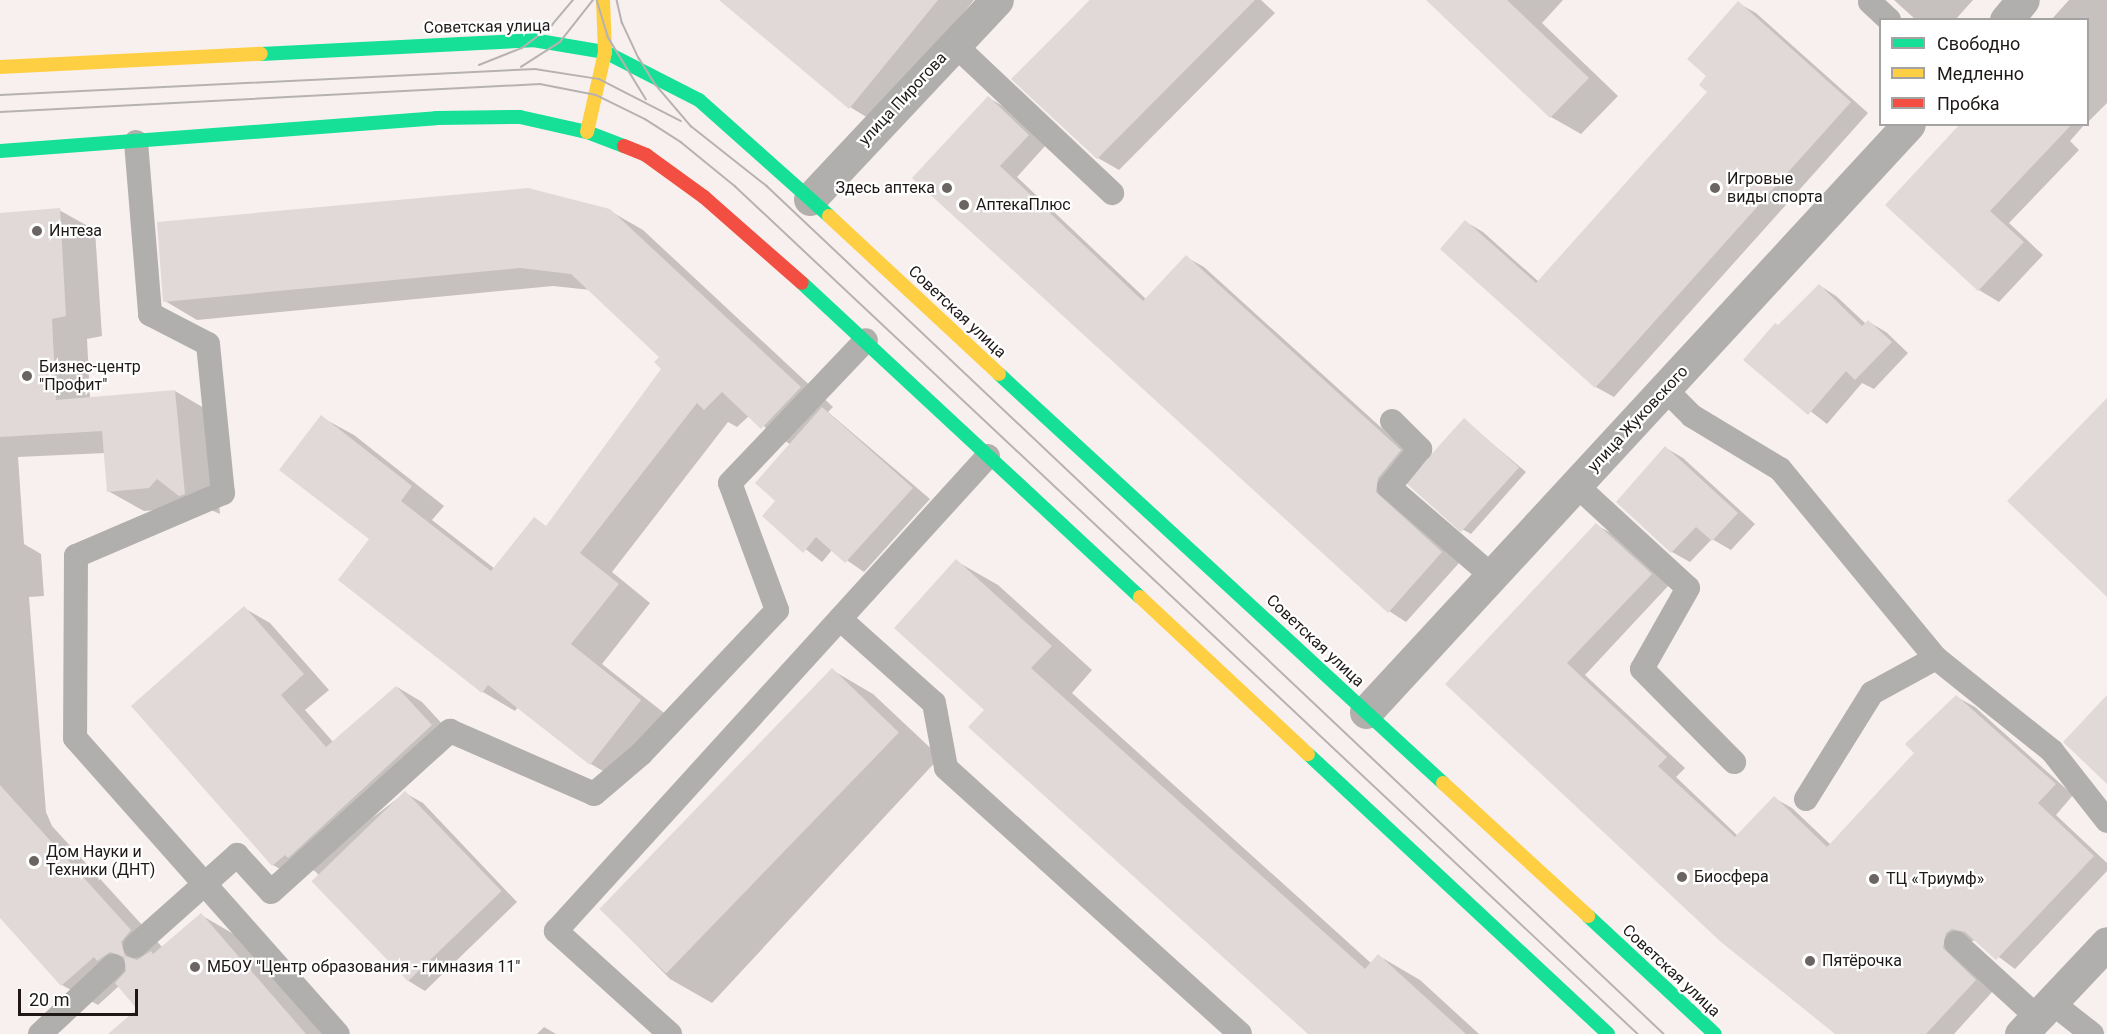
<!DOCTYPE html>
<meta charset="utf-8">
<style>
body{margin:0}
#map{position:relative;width:2107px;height:1034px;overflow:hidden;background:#f8f0ee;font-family:Roboto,sans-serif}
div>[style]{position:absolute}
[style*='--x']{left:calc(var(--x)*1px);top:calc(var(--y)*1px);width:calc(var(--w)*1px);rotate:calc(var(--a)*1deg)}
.shadow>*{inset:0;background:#0003}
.building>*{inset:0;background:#e0d9d7;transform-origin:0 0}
.lane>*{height:24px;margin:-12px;padding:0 12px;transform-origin:12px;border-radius:12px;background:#b1afad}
.street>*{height:33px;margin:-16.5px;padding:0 16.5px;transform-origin:16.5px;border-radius:16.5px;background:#b1afad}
.fast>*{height:14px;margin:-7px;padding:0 7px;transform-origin:7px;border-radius:7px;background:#16e098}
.slow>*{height:14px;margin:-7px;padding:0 7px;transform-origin:7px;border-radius:7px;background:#ffcf43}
.jam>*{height:14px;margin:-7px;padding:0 7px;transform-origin:7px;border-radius:7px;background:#f24e42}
.tram>*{height:1.5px;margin:-0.75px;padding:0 0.75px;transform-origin:0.75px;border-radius:0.75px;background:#b6b2b1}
.dots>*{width:16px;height:16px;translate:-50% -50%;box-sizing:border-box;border:3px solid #fff;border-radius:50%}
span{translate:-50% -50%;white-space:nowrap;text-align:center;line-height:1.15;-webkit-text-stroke:4.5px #fff;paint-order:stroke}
.street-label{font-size:16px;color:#1e1817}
.poi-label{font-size:16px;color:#1e1817}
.left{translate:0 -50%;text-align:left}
.right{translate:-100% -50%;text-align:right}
.legend{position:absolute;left:1879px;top:18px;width:210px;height:108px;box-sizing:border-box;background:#fff;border:2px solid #a5a3a2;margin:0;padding:8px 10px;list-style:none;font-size:18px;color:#1e1817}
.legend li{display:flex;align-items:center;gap:12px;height:30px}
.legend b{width:30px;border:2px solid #a5a3a2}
.scale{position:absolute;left:18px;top:989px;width:120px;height:27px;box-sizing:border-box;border:3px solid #1e1817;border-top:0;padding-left:8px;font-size:18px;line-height:21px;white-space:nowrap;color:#1e1817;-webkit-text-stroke:4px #fff;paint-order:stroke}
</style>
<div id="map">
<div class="shadow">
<div style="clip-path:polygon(729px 0,974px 0,873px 121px,850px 107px)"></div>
<div style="clip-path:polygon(1090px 0,1261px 0,1275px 13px,1119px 170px,1098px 158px,1014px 79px)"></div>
<div style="clip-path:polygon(1428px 0,1563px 0,1542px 23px,1618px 96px,1581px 134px,1551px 117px)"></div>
<div style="clip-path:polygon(1894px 0,1973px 0,1955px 20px,1916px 20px)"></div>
<div style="clip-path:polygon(2069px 0,2107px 0,2107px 103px,2088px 122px,2088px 20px,2051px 20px)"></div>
<div style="clip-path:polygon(1738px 3px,1756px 13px,1868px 113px,1614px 397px,1596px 387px,1442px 248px,1466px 222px,1483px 232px,1539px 282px,1709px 91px,1708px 76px)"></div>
<div style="clip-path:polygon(989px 98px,1006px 108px,1046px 145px,1017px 177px,1147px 300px,1186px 257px,1204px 267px,1418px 461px,1395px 489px,1459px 563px,1406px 622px,1389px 611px,915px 178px)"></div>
<div style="clip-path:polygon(1962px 124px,2085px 124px,2070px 141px,2079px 150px,2009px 223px,2043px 255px,1999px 302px,1979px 290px,1887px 205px)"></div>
<div style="clip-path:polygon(59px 210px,95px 230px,102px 336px,87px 339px,90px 399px,175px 391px,211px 412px,220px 514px,191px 501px,185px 508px,144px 511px,108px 491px,105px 453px,18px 457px,24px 544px,41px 554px,44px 596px,29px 597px,46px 812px,52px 826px,163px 948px,201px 915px,237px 936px,322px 1034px,111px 1034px,139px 1010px,119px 986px,98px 1005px,62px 985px,0 916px,0 214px)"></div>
<div style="clip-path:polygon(610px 211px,643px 230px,833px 407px,828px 412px,930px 499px,864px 572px,832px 550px,822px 562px,764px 516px,777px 501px,791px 445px,749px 416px,737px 427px,728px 422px,612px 572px,650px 603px,602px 664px,673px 720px,623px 783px,591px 764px,518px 707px,515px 711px,483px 692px,340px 580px,371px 539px,321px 417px,354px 435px,444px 506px,432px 520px,495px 569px,534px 519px,547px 527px,663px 369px,662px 357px,591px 290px,553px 286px,197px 320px,165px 301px)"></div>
<div style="clip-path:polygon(1819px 285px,1836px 296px,1866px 324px,1869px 322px,1886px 332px,1908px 353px,1874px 389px,1862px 383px,1827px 424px,1745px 360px)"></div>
<div style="clip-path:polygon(1464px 420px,1526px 472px,1471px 534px,1462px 529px)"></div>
<div style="clip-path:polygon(1666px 448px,1683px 458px,1755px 524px,1731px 550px,1712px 539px,1690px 562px,1672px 552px,1618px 502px)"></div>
<div style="clip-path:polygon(1596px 525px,1615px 535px,1669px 585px,1585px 675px,1685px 768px,1676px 777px,1738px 836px,1774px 798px,1792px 808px,1831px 845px,1916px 753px,1957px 697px,1975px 707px,2073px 795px,2056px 815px,2107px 863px,2107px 871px,2015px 969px,1976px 940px,1964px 943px,1993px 991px,1954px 1034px,1837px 1034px,1447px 684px)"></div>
<div style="clip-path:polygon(956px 561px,998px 585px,1092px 670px,1072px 693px,1372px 964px,1379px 956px,1420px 980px,1479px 1034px,1312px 1034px,986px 710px)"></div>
<div style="clip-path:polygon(244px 608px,270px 623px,329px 690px,305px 710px,334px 743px,397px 687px,422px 702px,457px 740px,372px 818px,405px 793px,423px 803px,517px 902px,425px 991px,407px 980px,316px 872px,311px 869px,299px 880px,273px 865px)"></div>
<div style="clip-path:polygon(832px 670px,873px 694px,940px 757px,712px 1003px,670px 979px,603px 911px)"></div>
<div style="clip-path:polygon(544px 1027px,556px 1034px,537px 1034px)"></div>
</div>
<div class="building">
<div style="clip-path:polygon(719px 0,938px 0,849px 109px)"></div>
<div style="clip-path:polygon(1090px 0,1255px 0,1097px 159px,1011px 79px)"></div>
<div style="clip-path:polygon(1426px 0,1507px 0,1589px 78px,1550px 118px)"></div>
<div style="clip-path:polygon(1738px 1px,1851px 102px,1595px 388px,1440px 249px,1465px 220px,1536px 283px,1707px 92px,1699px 85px,1706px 76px,1687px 59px)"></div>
<div style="clip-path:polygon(988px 96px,1029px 135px,1000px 166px,1143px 301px,1186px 255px,1401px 450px,1378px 478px,1376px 492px,1442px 552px,1388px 613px,912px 178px)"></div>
<div style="clip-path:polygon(1960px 124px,2072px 124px,1990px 211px,2024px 242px,1978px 291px,1885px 205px)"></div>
<div style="clip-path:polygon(528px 188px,610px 209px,801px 387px,761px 429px,722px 392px,704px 410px,697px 403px,580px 553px,619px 584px,571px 644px,641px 700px,590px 765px,488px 685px,482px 693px,338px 580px,369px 539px,279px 470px,321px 415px,412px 486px,401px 501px,491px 571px,534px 517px,546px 526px,661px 369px,654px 362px,659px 357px,571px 274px,520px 268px,163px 302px,157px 222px)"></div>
<div style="clip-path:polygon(60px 208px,66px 316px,52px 319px,56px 400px,175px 390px,185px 494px,179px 496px,157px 479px,149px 488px,107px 492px,102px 431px,0 437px,0 213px)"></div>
<div style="clip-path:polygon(1819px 284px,1862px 326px,1868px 320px,1892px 342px,1855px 380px,1846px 371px,1808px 415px,1743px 360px,1775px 323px,1778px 325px)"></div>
<div style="clip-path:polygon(2107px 398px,2107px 597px,2007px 501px)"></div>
<div style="clip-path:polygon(822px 407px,913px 488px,845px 563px,816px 537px,803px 553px,762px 516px,775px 501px,755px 483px)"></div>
<div style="left:1464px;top:418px;width:74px;height:87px;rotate:42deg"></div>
<div style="clip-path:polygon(1665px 446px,1738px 513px,1712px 541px,1696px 527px,1671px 553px,1616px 502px)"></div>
<div style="clip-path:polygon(1596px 523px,1652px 574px,1567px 663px,1667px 757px,1658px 766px,1735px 837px,1774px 796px,1827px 847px,1914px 753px,1905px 744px,1956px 695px,2056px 784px,2038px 803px,2094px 856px,1996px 960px,1965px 932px,1952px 929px,1946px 933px,1943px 948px,1976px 980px,1926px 1034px,1835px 1034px,1721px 942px,1445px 684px)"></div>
<div style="clip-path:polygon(956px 559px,1052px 646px,1031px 668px,1365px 969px,1378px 954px,1466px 1034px,1308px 1034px,968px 727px,984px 710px,894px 628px)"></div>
<div style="clip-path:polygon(244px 606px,304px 674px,281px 695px,326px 747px,396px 686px,432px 725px,288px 858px,285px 855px,272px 866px,131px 706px)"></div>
<div style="left:832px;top:668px;width:93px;height:335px;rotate:44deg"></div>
<div style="clip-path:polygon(2107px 695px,2107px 784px,2063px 742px)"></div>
<div style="clip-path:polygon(0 785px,131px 930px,121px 942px,125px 956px,137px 960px,151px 951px,153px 954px,201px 913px,306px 1034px,108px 1034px,137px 1009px,115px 983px,126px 971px,124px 957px,110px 952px,97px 961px,94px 957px,61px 986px,0 918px)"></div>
<div style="left:405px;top:791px;width:139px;height:130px;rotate:46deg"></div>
</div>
<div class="lane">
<div style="--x:1870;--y:2;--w:26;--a:43"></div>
<div style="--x:955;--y:45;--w:216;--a:43.3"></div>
<div style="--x:136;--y:142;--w:173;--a:85.3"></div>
<div style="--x:150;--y:314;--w:65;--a:27.3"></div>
<div style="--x:208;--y:344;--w:150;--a:84.3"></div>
<div style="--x:223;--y:493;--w:160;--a:156.8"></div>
<div style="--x:76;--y:556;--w:182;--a:90.3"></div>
<div style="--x:75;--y:738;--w:396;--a:48.4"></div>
<div style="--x:1665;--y:389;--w:38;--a:45"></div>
<div style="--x:1692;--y:416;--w:103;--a:31.1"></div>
<div style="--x:1780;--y:469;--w:245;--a:50.5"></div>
<div style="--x:1936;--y:658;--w:149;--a:38.7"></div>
<div style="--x:2052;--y:751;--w:89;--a:51.8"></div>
<div style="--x:1392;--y:421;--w:40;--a:45"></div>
<div style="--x:1420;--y:449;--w:49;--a:129.2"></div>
<div style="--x:1389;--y:487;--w:136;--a:40.8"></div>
<div style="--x:1576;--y:485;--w:152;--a:42.6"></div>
<div style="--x:1688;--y:588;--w:93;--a:119.6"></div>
<div style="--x:1642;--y:669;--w:131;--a:45.3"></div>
<div style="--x:840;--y:619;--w:126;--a:41.8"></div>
<div style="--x:934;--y:703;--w:66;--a:79.5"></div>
<div style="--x:946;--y:768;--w:396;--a:42.1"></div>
<div style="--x:1806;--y:799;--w:125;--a:-58.1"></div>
<div style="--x:1872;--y:693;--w:73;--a:-28.7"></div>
<div style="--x:1956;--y:943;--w:110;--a:42.4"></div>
<div style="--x:135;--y:946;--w:137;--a:-41.7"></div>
<div style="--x:237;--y:855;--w:50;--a:47.4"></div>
<div style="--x:271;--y:892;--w:241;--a:-42"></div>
<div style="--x:450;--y:731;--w:157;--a:23.6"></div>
<div style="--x:594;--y:794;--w:62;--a:-40.4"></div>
<div style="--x:641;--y:754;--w:198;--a:-46.6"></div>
<div style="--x:777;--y:610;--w:135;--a:-110.3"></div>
<div style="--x:730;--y:483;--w:197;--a:-46.4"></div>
<div style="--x:2051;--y:1002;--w:52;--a:38"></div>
<div style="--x:40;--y:1034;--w:100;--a:-43"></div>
<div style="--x:670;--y:1034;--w:154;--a:-137.9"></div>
<div style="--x:556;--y:931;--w:642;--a:-47.71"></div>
</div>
<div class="street">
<div style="--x:2006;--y:20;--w:26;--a:-50"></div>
<div style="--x:810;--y:199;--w:273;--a:-46.8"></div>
<div style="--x:1366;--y:712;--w:800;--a:-47.28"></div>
<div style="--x:2021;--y:1034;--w:125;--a:-46.6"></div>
</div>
<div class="fast">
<div style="--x:261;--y:54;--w:272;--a:-2.9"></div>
<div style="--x:533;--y:40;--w:73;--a:9.5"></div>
<div style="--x:605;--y:52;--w:106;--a:27.1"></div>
<div style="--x:699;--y:100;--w:174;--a:41.7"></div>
<div style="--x:0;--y:151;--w:437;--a:-4.3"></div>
<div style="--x:436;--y:118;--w:84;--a:-0.7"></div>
<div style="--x:520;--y:117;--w:69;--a:12.6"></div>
<div style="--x:587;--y:132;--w:40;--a:21"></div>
<div style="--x:802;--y:283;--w:461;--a:42.9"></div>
<div style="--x:999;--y:374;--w:604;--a:42.65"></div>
<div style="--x:1308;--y:754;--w:410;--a:43"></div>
<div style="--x:1588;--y:916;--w:173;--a:42.9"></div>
</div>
<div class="slow">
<div style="--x:603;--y:0;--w:52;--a:87.8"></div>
<div style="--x:0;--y:67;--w:261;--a:-2.9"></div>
<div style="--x:587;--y:132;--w:82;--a:-77.3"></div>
<div style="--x:829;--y:216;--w:232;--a:42.9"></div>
<div style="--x:1140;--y:597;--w:230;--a:43.1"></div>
<div style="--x:1443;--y:783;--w:197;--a:42.5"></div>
</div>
<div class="jam">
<div style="--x:624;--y:146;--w:24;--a:22"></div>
<div style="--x:646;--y:155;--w:72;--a:35.9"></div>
<div style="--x:704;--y:197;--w:130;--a:41.3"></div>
</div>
<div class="tram">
<div style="--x:597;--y:0;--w:39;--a:73"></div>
<div style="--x:608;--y:37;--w:73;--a:58.5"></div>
<div style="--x:617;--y:0;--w:23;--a:77"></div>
<div style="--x:622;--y:22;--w:40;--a:65"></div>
<div style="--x:639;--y:58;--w:32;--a:58"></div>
<div style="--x:656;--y:85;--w:54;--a:49.5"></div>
<div style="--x:691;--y:126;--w:97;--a:38.3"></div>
<div style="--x:767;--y:186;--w:1234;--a:43.39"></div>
<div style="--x:479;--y:65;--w:46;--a:-21.6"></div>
<div style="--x:522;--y:48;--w:38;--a:-37"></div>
<div style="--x:552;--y:25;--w:33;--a:-50"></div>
<div style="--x:521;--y:67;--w:46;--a:-32.7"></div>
<div style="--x:560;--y:42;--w:53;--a:-51.8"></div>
<div style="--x:0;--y:95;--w:536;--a:-2.78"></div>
<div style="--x:535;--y:69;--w:65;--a:8.9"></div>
<div style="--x:599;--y:79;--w:92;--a:27.1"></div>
<div style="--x:0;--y:112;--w:541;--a:-2.97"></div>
<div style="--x:540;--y:84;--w:57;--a:11.1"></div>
<div style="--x:596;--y:95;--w:55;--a:26.1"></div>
<div style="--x:645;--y:119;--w:43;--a:32.6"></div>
<div style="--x:681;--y:142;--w:70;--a:39.2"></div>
<div style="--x:735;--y:186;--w:1239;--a:43.2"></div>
</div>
<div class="dots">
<div style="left:947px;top:188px;background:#6a6462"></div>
<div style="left:1715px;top:188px;background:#6a6462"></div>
<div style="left:964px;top:205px;background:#6a6462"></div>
<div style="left:37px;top:231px;background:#6a6462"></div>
<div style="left:27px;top:376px;background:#6a6462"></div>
<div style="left:34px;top:861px;background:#6a6462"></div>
<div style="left:1682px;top:877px;background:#6a6462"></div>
<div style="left:1874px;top:879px;background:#6a6462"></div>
<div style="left:1810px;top:961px;background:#6a6462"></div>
<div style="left:195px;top:967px;background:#6a6462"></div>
</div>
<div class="street-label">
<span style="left:487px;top:27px;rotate:-1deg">Советская улица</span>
<span style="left:903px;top:99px;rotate:-47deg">улица Пирогова</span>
<span style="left:957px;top:312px;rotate:43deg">Советская улица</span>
<span style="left:1638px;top:419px;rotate:-47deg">улица Жуковского</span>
<span style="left:1315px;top:641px;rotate:43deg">Советская улица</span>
<span style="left:1671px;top:971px;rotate:43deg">Советская улица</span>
</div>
<div class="poi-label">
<span class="left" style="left:1727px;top:188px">Игровые<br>виды спорта</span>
<span class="right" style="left:935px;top:188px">Здесь аптека</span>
<span class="left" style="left:976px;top:205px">АптекаПлюс</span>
<span class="left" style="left:49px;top:231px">Интеза</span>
<span class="left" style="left:39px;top:376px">Бизнес-центр<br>"Профит"</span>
<span class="left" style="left:46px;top:861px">Дом Науки и<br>Техники (ДНТ)</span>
<span class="left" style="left:1694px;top:877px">Биосфера</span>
<span class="left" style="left:1886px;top:879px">ТЦ «Триумф»</span>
<span class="left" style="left:1822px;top:961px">Пятёрочка</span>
<span class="left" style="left:207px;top:967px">МБОУ "Центр образования - гимназия 11"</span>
</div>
<ul class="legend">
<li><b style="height:8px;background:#16e098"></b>Свободно</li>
<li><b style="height:8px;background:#ffcf43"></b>Медленно</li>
<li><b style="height:8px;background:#f24e42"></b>Пробка</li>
</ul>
<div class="scale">20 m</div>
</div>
